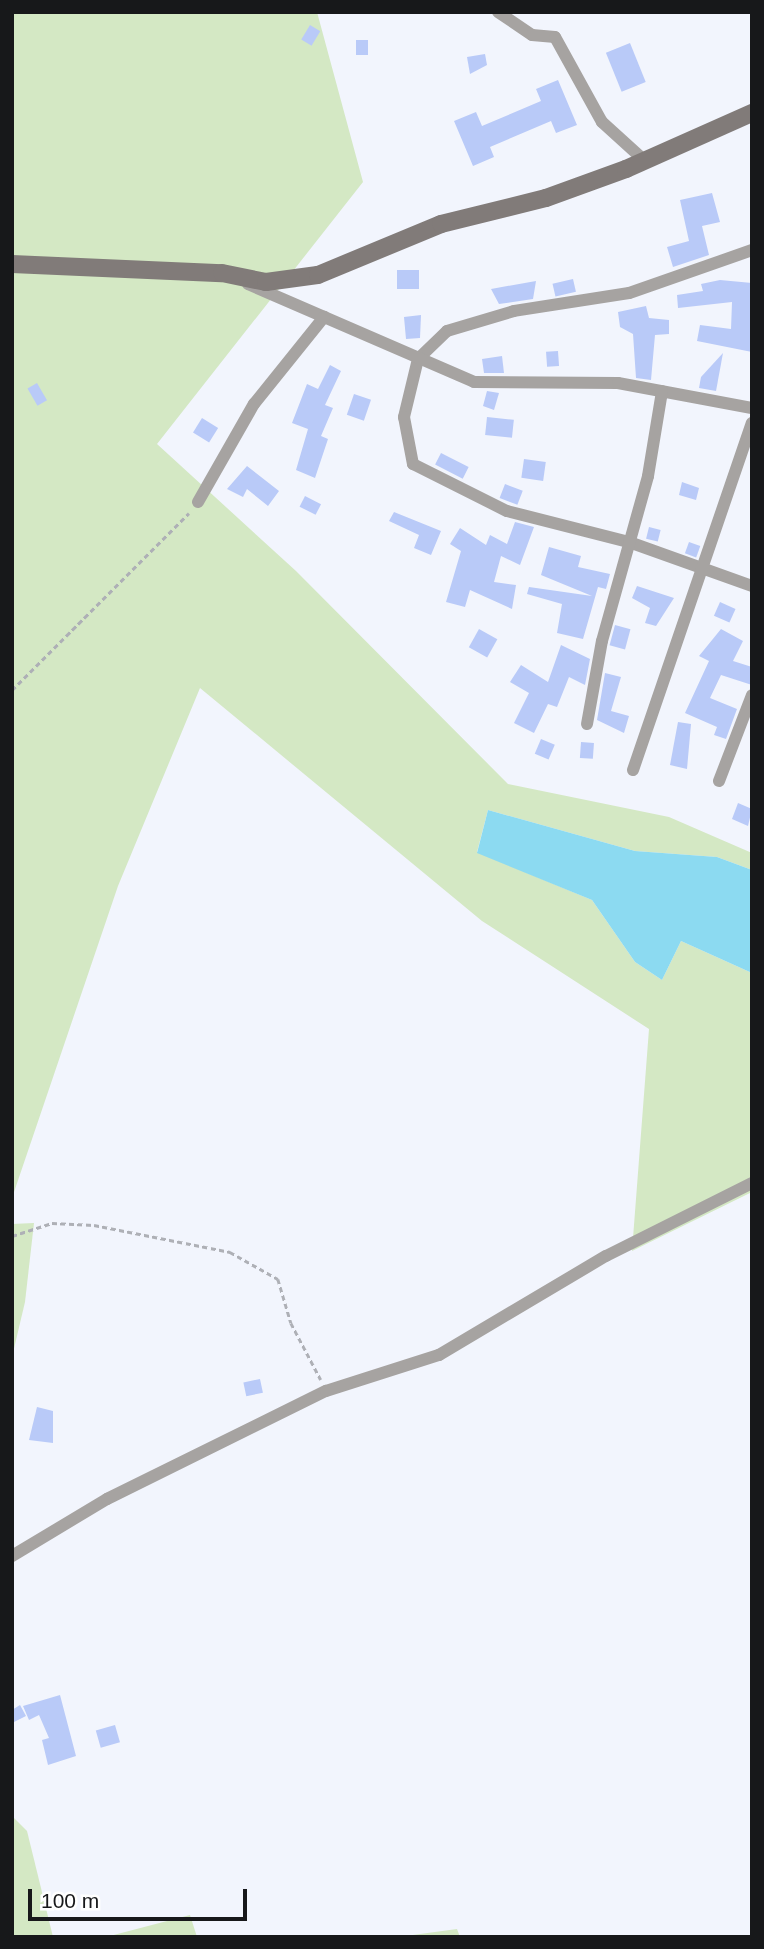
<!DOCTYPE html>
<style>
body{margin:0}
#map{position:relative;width:764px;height:1949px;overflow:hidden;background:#f2f5fd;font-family:Helvetica,sans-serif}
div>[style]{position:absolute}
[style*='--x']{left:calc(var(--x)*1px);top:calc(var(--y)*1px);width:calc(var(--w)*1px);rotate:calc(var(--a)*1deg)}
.green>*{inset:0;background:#d4e8c4}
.water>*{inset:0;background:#8cdaf1}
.building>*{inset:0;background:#b9caf8;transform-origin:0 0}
.path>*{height:2.5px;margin-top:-1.25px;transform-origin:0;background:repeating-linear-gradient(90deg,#aeb0b6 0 5px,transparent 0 8.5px)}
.street>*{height:12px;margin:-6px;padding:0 6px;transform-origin:6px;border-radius:6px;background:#a6a3a1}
.secondary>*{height:18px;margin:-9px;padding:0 9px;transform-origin:9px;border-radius:9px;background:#817b79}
span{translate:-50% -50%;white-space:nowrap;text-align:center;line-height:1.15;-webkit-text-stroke:7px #fff;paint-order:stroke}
.frame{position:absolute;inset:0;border:14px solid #17181a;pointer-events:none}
.scale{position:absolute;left:28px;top:1889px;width:219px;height:32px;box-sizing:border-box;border:4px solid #17181a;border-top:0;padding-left:9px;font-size:21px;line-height:24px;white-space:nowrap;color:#17181a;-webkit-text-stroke:5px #fff;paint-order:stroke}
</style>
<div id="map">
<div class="green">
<div style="clip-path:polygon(12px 12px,317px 12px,363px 182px,157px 444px,296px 571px,508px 784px,669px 817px,752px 853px,752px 870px,717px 857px,635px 851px,488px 810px,477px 852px,592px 900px,635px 962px,662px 980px,681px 941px,752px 973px,752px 1192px,632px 1251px,649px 1029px,482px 921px,200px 688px,118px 886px,12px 1198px)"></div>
<div style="clip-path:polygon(34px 1223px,25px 1302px,12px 1357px,12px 1224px)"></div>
<div style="clip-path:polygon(12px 1816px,27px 1831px,53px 1937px,12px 1937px)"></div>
<div style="clip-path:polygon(190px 1915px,197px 1937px,106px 1937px)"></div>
<div style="clip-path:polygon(457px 1929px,460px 1937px,398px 1937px)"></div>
</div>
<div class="water">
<div style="clip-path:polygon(488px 810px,635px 851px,717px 857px,752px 870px,752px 973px,681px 941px,662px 980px,635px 962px,592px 900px,477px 853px)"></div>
</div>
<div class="building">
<div style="left:310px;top:25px;width:12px;height:17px;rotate:31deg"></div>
<div style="left:368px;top:40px;width:15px;height:12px;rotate:90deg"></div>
<div style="left:630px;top:43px;width:42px;height:26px;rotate:68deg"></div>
<div style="clip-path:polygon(485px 54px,487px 65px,470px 74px,467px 57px)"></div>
<div style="clip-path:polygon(558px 80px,577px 125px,556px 133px,551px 121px,490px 147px,494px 157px,473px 166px,454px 121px,476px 112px,482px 126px,541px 101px,536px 89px)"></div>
<div style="clip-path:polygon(712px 193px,720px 222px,702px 226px,709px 255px,673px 267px,667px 247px,689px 241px,680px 200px)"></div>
<div style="left:419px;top:270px;width:19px;height:22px;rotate:90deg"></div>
<div style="left:573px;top:279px;width:13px;height:21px;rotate:77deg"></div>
<div style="clip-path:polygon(720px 280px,752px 283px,752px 352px,697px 341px,700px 325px,731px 329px,732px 302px,678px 308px,677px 295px,703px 291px,701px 284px)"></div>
<div style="clip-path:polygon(536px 281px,533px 299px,499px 304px,491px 289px)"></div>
<div style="clip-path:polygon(646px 306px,649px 318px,669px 320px,669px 334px,655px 335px,651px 380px,636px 378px,633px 334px,620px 327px,618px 312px)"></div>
<div style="clip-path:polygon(421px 315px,420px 338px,406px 339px,404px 317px)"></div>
<div style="left:558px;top:351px;width:15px;height:12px;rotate:86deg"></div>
<div style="clip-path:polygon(723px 353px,716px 391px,699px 388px,701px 377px)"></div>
<div style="clip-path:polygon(502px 356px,504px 373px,484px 373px,482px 359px)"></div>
<div style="clip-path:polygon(330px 365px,341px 371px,325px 405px,333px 408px,321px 436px,328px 439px,315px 478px,296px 470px,308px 429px,292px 423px,307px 384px,318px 389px)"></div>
<div style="left:37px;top:383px;width:20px;height:11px;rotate:60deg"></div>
<div style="clip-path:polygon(487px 391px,499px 393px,494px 410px,483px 406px)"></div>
<div style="left:354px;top:394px;width:18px;height:22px;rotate:19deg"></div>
<div style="left:487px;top:417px;width:27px;height:18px;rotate:6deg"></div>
<div style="left:202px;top:418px;width:19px;height:17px;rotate:32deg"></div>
<div style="left:441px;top:453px;width:31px;height:13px;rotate:27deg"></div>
<div style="left:524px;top:459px;width:22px;height:19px;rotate:8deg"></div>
<div style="clip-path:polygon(247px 466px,279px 491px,268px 506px,247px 489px,243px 497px,227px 489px)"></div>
<div style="clip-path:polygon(682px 482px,699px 488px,696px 500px,679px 495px)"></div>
<div style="left:505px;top:484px;width:19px;height:15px;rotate:21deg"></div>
<div style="left:305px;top:496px;width:18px;height:12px;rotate:27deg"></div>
<div style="clip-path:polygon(394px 512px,441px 531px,431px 555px,414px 548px,419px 535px,389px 521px)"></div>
<div style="clip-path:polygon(515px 522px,534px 527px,520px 565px,501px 556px,494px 582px,516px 585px,512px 609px,470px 590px,465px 607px,446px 602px,461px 551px,450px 544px,460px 528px,486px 545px,490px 535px,507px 544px)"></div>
<div style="left:649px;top:527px;width:12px;height:12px;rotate:14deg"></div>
<div style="left:689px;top:542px;width:12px;height:12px;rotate:20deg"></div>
<div style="clip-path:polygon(549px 547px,581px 556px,578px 567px,610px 574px,606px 589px,598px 587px,583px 639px,557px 633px,562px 604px,527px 594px,529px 587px,592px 596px,541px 575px)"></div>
<div style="clip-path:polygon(637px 586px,674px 598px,656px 626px,645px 623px,650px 608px,632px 598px)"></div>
<div style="left:720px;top:602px;width:17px;height:15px;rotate:24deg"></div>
<div style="left:615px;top:625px;width:16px;height:21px;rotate:15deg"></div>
<div style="left:479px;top:629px;width:21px;height:21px;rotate:29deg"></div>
<div style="clip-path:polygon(721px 629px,743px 641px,733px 661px,752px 667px,752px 685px,721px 675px,710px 698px,737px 709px,726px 739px,714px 735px,717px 727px,685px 713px,709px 661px,699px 656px)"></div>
<div style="clip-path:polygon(561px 645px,590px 659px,585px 685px,569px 677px,557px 707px,548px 704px,534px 733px,514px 723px,529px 693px,510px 682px,521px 665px,548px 682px)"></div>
<div style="clip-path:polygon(605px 673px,621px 677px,611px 711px,629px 716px,624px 733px,597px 720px)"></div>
<div style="clip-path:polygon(678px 722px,691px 724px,687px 769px,670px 765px)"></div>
<div style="left:541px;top:739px;width:15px;height:16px;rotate:23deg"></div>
<div style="left:581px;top:742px;width:13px;height:16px;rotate:4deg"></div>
<div style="clip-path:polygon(738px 803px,752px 809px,748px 826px,732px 819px)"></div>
<div style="left:260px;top:1379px;width:14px;height:17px;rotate:78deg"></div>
<div style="clip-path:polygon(37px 1407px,53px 1411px,53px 1443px,29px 1440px)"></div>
<div style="clip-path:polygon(60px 1695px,76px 1756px,48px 1765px,42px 1740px,49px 1738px,39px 1715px,29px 1720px,23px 1706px)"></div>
<div style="clip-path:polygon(20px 1705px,26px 1716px,12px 1723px,12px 1710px)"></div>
<div style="left:115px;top:1725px;width:18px;height:20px;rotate:74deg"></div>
</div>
<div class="path">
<div style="--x:12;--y:690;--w:250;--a:-45"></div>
<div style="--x:12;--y:1236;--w:42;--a:-18"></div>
<div style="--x:52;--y:1223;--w:42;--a:2.7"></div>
<div style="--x:94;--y:1225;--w:139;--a:11.2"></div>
<div style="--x:230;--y:1252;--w:55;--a:29.4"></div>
<div style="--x:278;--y:1279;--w:46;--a:73.5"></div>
<div style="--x:291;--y:1323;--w:64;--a:62.2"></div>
</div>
<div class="street">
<div style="--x:498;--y:12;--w:41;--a:34.1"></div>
<div style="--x:532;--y:35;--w:23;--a:5"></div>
<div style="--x:555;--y:37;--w:97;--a:61.1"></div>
<div style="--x:602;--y:122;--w:58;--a:42.2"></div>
<div style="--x:752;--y:250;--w:130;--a:160.7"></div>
<div style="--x:629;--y:293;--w:116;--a:171.1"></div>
<div style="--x:514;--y:311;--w:70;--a:163.4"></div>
<div style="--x:447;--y:331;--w:40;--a:136"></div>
<div style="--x:418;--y:359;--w:60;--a:103.6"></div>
<div style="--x:404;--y:417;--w:48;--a:79.2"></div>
<div style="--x:413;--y:464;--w:105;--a:26.6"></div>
<div style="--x:507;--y:511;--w:126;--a:14.3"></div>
<div style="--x:629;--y:542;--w:131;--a:19.7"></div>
<div style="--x:248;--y:284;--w:246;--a:23.4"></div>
<div style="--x:474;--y:382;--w:144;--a:0.4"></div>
<div style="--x:618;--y:383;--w:136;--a:10.6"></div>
<div style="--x:198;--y:502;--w:113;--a:-60.3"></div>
<div style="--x:254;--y:404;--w:112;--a:-51.2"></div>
<div style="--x:587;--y:724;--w:84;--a:-79.8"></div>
<div style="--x:602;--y:641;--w:171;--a:-74.4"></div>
<div style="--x:648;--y:476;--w:86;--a:-80.6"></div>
<div style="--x:633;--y:770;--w:367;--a:-71.1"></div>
<div style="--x:719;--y:781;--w:92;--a:-69"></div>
<div style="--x:12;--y:1556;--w:111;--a:-31"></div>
<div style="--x:107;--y:1499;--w:244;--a:-26.3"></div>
<div style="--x:326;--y:1391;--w:119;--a:-17.7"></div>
<div style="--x:439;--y:1355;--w:194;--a:-30.7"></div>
<div style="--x:606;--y:1256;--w:163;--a:-26.6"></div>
</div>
<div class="secondary">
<div style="--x:12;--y:264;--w:210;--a:2.5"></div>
<div style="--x:222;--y:273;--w:45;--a:11.6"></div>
<div style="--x:266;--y:282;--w:52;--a:-7.7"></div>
<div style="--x:318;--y:275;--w:133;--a:-22.5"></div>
<div style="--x:441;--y:224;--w:108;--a:-13.9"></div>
<div style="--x:546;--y:198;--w:85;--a:-19.9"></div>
<div style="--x:626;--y:169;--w:138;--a:-24"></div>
</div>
<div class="frame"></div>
<div class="scale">100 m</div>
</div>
